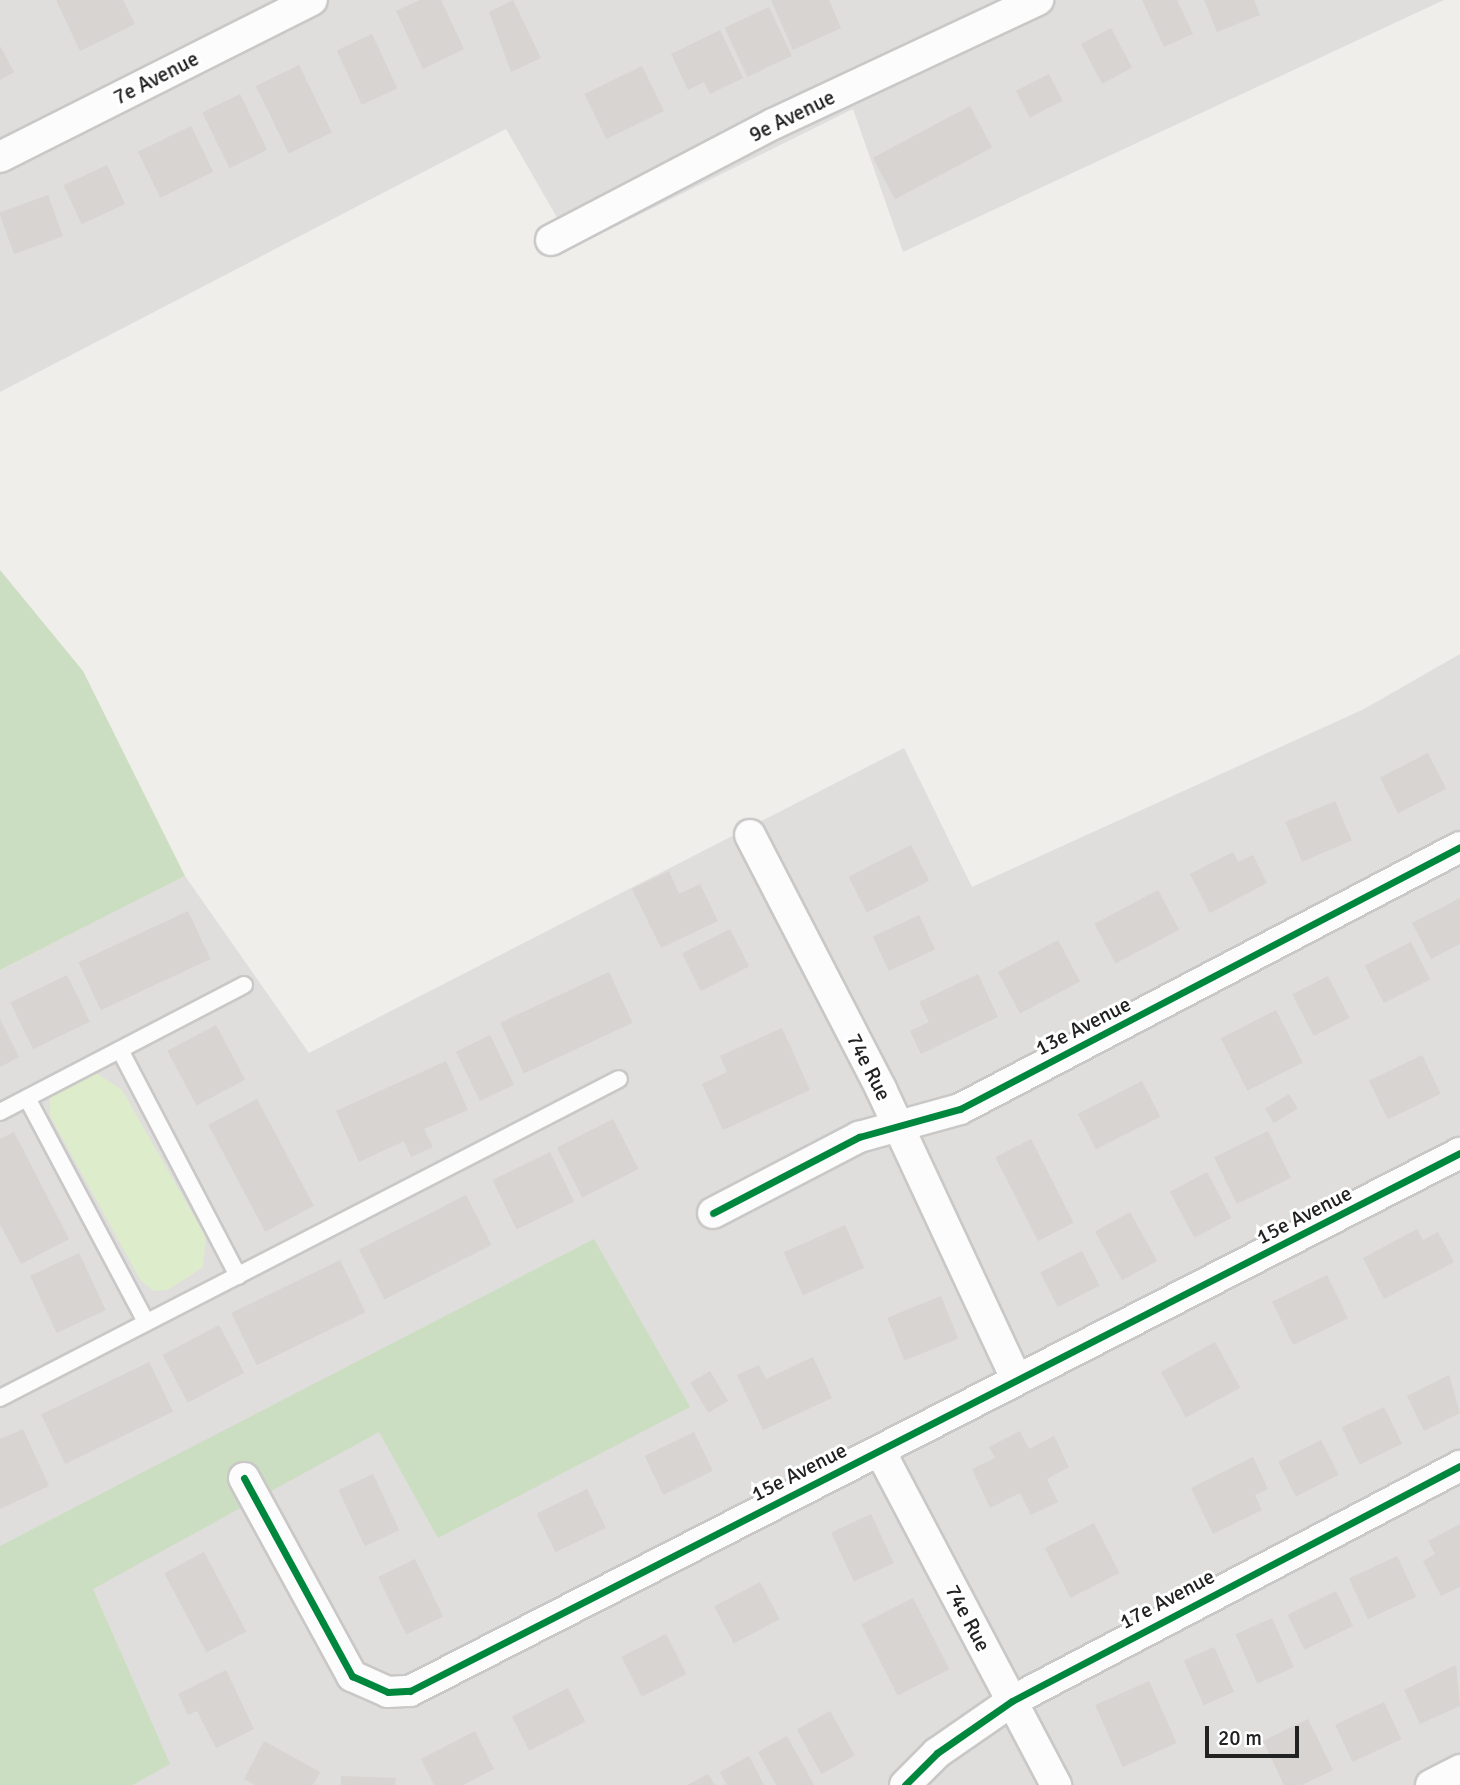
<!DOCTYPE html>
<style>
body{margin:0}
#map{position:relative;width:1460px;height:1785px;overflow:hidden;background:#f0eeeb;font-family:Signika,sans-serif}
div>[style]{position:absolute}
[style*='--x']{left:calc(var(--x)*1px);top:calc(var(--y)*1px);width:calc(var(--w)*1px);rotate:calc(var(--a)*1deg)}
.residential>*{inset:0;background:#dfdedc}
.grass>*{inset:0;background:#ddeccb}
.forest>*{inset:0;background:#cbdec1}
.building>*{inset:0;background:#d7d4d2;transform-origin:0 0}
.roads{filter:drop-shadow(2px 0 #c9c8c7) drop-shadow(-2px 0 #c9c8c7) drop-shadow(0 2px #c9c8c7) drop-shadow(0 -2px #c9c8c7)}
.lane>*{height:16px;margin:-8px;padding:0 8px;transform-origin:8px;border-radius:8px;background:#fdfcfc}
.street>*{height:30px;margin:-15px;padding:0 15px;transform-origin:15px;border-radius:15px;background:#fdfcfc}
.cycleway>*{height:7px;margin:-3.5px;padding:0 3.5px;transform-origin:3.5px;border-radius:3.5px;background:#00873e}
span{translate:-50% -50%;white-space:nowrap;text-align:center;line-height:1.15;-webkit-text-stroke:6px #fff;paint-order:stroke}
.street-label{font-size:21px;color:#222}
.scale{position:absolute;left:1205px;top:1726px;width:94px;height:32px;box-sizing:border-box;border:4px solid #222;border-top:0;padding-left:9px;font-size:21px;line-height:24px;white-space:nowrap;color:#222;-webkit-text-stroke:5px #fff;paint-order:stroke}
</style>
<div id="map">
<div class="residential">
<div style="clip-path:polygon(0 0,1444px 0,903px 252px,853px 109px,574px 247px,506px 129px,0 392px)"></div>
<div style="clip-path:polygon(1460px 654px,1460px 1785px,0 1785px,0 970px,185px 876px,309px 1053px,904px 748px,972px 887px,1364px 709px)"></div>
</div>
<div class="grass">
<div style="clip-path:polygon(96px 1073px,122px 1090px,206px 1237px,203px 1267px,168px 1290px,154px 1291px,141px 1281px,50px 1116px,50px 1098px,58px 1088px)"></div>
</div>
<div class="forest">
<div style="clip-path:polygon(0 570px,83px 671px,185px 876px,0 970px)"></div>
<div style="clip-path:polygon(594px 1239px,690px 1407px,438px 1538px,379px 1432px,93px 1589px,170px 1764px,133px 1785px,0 1785px,0 1546px)"></div>
</div>
<div class="building">
<div style="clip-path:polygon(56px 0,123px 0,135px 24px,80px 51px)"></div>
<div style="clip-path:polygon(420px 0,441px 0,464px 49px,423px 69px,396px 11px)"></div>
<div style="clip-path:polygon(513px 0,541px 58px,511px 72px,489px 12px)"></div>
<div style="clip-path:polygon(771px 0,829px 0,841px 28px,793px 50px)"></div>
<div style="clip-path:polygon(1142px 0,1177px 0,1193px 34px,1164px 47px)"></div>
<div style="clip-path:polygon(1204px 0,1254px 0,1260px 15px,1217px 32px)"></div>
<div style="left:769px;top:7px;width:54px;height:49px;rotate:65deg"></div>
<div style="left:1111px;top:28px;width:45px;height:34px;rotate:62deg"></div>
<div style="clip-path:polygon(720px 30px,743px 78px,710px 94px,704px 82px,688px 90px,671px 54px)"></div>
<div style="left:372px;top:34px;width:60px;height:39px;rotate:65deg"></div>
<div style="clip-path:polygon(0 46px,14px 72px,0 80px)"></div>
<div style="left:299px;top:65px;width:75px;height:48px;rotate:64deg"></div>
<div style="left:642px;top:66px;width:50px;height:64px;rotate:64deg"></div>
<div style="left:1049px;top:74px;width:30px;height:37px;rotate:63deg"></div>
<div style="left:240px;top:94px;width:62px;height:42px;rotate:64deg"></div>
<div style="left:970px;top:106px;width:47px;height:110px;rotate:62deg"></div>
<div style="left:191px;top:126px;width:51px;height:59px;rotate:64deg"></div>
<div style="left:107px;top:165px;width:43px;height:48px;rotate:65deg"></div>
<div style="left:48px;top:195px;width:44px;height:52px;rotate:70deg"></div>
<div style="left:1428px;top:753px;width:40px;height:54px;rotate:63deg"></div>
<div style="left:1335px;top:801px;width:43px;height:54px;rotate:67deg"></div>
<div style="left:911px;top:845px;width:40px;height:70px;rotate:63deg"></div>
<div style="clip-path:polygon(1233px 852px,1238px 862px,1253px 855px,1267px 883px,1210px 913px,1190px 874px)"></div>
<div style="clip-path:polygon(669px 871px,679px 894px,700px 884px,718px 921px,661px 948px,632px 889px)"></div>
<div style="left:1158px;top:890px;width:45px;height:72px;rotate:62deg"></div>
<div style="clip-path:polygon(1460px 898px,1460px 944px,1431px 959px,1412px 923px)"></div>
<div style="left:188px;top:911px;width:53px;height:121px;rotate:65deg"></div>
<div style="left:919px;top:915px;width:38px;height:51px;rotate:65deg"></div>
<div style="left:730px;top:929px;width:42px;height:54px;rotate:63deg"></div>
<div style="left:1058px;top:940px;width:47px;height:68px;rotate:62deg"></div>
<div style="left:1411px;top:942px;width:42px;height:52px;rotate:63deg"></div>
<div style="left:609px;top:972px;width:56px;height:120px;rotate:65deg"></div>
<div style="clip-path:polygon(978px 974px,998px 1017px,921px 1054px,910px 1031px,929px 1022px,919px 1002px)"></div>
<div style="left:67px;top:975px;width:52px;height:63px;rotate:64deg"></div>
<div style="left:1328px;top:976px;width:47px;height:40px;rotate:63deg"></div>
<div style="left:1276px;top:1010px;width:59px;height:62px;rotate:63deg"></div>
<div style="clip-path:polygon(0 1019px,19px 1057px,0 1067px)"></div>
<div style="left:216px;top:1025px;width:62px;height:55px;rotate:62deg"></div>
<div style="clip-path:polygon(782px 1028px,810px 1090px,723px 1130px,702px 1084px,727px 1072px,720px 1056px)"></div>
<div style="left:490px;top:1035px;width:55px;height:38px;rotate:64deg"></div>
<div style="left:1422px;top:1055px;width:43px;height:59px;rotate:64deg"></div>
<div style="clip-path:polygon(446px 1061px,468px 1110px,424px 1129px,433px 1147px,411px 1157px,404px 1141px,359px 1162px,336px 1111px)"></div>
<div style="left:1142px;top:1081px;width:40px;height:72px;rotate:63deg"></div>
<div style="left:1289px;top:1094px;width:17px;height:28px;rotate:59deg"></div>
<div style="left:257px;top:1099px;width:121px;height:55px;rotate:62deg"></div>
<div style="left:613px;top:1119px;width:56px;height:63px;rotate:63deg"></div>
<div style="left:1268px;top:1131px;width:52px;height:60px;rotate:64deg"></div>
<div style="clip-path:polygon(14px 1132px,69px 1239px,21px 1264px,0 1224px,0 1139px)"></div>
<div style="left:1031px;top:1139px;width:94px;height:40px;rotate:63deg"></div>
<div style="left:550px;top:1152px;width:55px;height:64px;rotate:64deg"></div>
<div style="left:1207px;top:1172px;width:52px;height:42px;rotate:62deg"></div>
<div style="left:466px;top:1195px;width:56px;height:120px;rotate:63deg"></div>
<div style="left:1130px;top:1212px;width:56px;height:40px;rotate:61deg"></div>
<div style="left:845px;top:1225px;width:47px;height:67px;rotate:66deg"></div>
<div style="clip-path:polygon(1417px 1229px,1423px 1240px,1438px 1232px,1454px 1262px,1384px 1299px,1363px 1258px)"></div>
<div style="left:1082px;top:1251px;width:39px;height:47px;rotate:63deg"></div>
<div style="left:79px;top:1253px;width:63px;height:54px;rotate:65deg"></div>
<div style="left:340px;top:1260px;width:58px;height:121px;rotate:64deg"></div>
<div style="left:1327px;top:1275px;width:48px;height:61px;rotate:64deg"></div>
<div style="left:941px;top:1296px;width:46px;height:58px;rotate:68deg"></div>
<div style="left:219px;top:1325px;width:54px;height:64px;rotate:62deg"></div>
<div style="left:1215px;top:1342px;width:52px;height:62px;rotate:61deg"></div>
<div style="clip-path:polygon(813px 1357px,832px 1398px,763px 1430px,737px 1375px,759px 1365px,766px 1379px)"></div>
<div style="left:149px;top:1362px;width:55px;height:120px;rotate:64deg"></div>
<div style="left:710px;top:1371px;width:35px;height:23px;rotate:59deg"></div>
<div style="clip-path:polygon(1449px 1375px,1460px 1413px,1424px 1431px,1407px 1396px)"></div>
<div style="left:1384px;top:1407px;width:41px;height:47px;rotate:64deg"></div>
<div style="clip-path:polygon(23px 1429px,49px 1486px,0 1509px,0 1439px)"></div>
<div style="clip-path:polygon(1020px 1431px,1029px 1449px,1054px 1436px,1069px 1467px,1047px 1479px,1058px 1502px,1031px 1515px,1020px 1493px,990px 1508px,972px 1469px,995px 1458px,989px 1447px)"></div>
<div style="left:694px;top:1432px;width:43px;height:55px;rotate:64deg"></div>
<div style="left:1321px;top:1440px;width:39px;height:48px;rotate:63deg"></div>
<div style="clip-path:polygon(1253px 1457px,1268px 1489px,1255px 1495px,1262px 1510px,1213px 1534px,1191px 1488px)"></div>
<div style="left:373px;top:1474px;width:62px;height:38px;rotate:65deg"></div>
<div style="left:587px;top:1489px;width:43px;height:56px;rotate:64deg"></div>
<div style="left:871px;top:1514px;width:54px;height:44px;rotate:65deg"></div>
<div style="left:1094px;top:1523px;width:56px;height:55px;rotate:63deg"></div>
<div style="clip-path:polygon(1460px 1524px,1460px 1587px,1441px 1596px,1423px 1561px,1435px 1554px,1428px 1541px)"></div>
<div style="left:204px;top:1552px;width:90px;height:45px;rotate:62deg"></div>
<div style="left:1397px;top:1556px;width:45px;height:53px;rotate:65deg"></div>
<div style="left:415px;top:1559px;width:64px;height:41px;rotate:64deg"></div>
<div style="left:760px;top:1582px;width:42px;height:52px;rotate:62deg"></div>
<div style="left:1336px;top:1591px;width:39px;height:54px;rotate:64deg"></div>
<div style="left:913px;top:1598px;width:80px;height:58px;rotate:63deg"></div>
<div style="left:1272px;top:1618px;width:54px;height:40px;rotate:66deg"></div>
<div style="left:666px;top:1634px;width:45px;height:50px;rotate:63deg"></div>
<div style="left:1214px;top:1647px;width:49px;height:33px;rotate:66deg"></div>
<div style="clip-path:polygon(1456px 1665px,1460px 1706px,1420px 1724px,1404px 1690px)"></div>
<div style="clip-path:polygon(226px 1670px,254px 1729px,216px 1748px,197px 1711px,188px 1715px,178px 1694px)"></div>
<div style="left:1149px;top:1681px;width:68px;height:59px;rotate:66deg"></div>
<div style="left:568px;top:1688px;width:38px;height:63px;rotate:63deg"></div>
<div style="left:1384px;top:1702px;width:41px;height:54px;rotate:65deg"></div>
<div style="left:830px;top:1711px;width:51px;height:38px;rotate:61deg"></div>
<div style="clip-path:polygon(1308px 1719px,1333px 1770px,1302px 1785px,1284px 1785px,1263px 1741px)"></div>
<div style="clip-path:polygon(475px 1731px,494px 1769px,463px 1785px,434px 1785px,421px 1759px)"></div>
<div style="clip-path:polygon(787px 1736px,814px 1785px,776px 1785px,758px 1752px)"></div>
<div style="clip-path:polygon(264px 1741px,320px 1772px,313px 1785px,255px 1785px,244px 1779px)"></div>
<div style="clip-path:polygon(749px 1756px,764px 1785px,727px 1785px,720px 1772px)"></div>
<div style="clip-path:polygon(708px 1774px,715px 1785px,687px 1785px)"></div>
<div style="clip-path:polygon(341px 1776px,396px 1778px,395px 1785px,341px 1785px)"></div>
</div>
<div class="roads">
<div class="lane">
<div style="--x:120;--y:1050;--w:255;--a:62.4"></div>
<div style="--x:27;--y:1098;--w:254;--a:62"></div>
<div style="--x:0;--y:1112;--w:275;--a:-27.5"></div>
<div style="--x:0;--y:1398;--w:696;--a:-27.26"></div>
</div>
<div class="street">
<div style="--x:0;--y:157;--w:349;--a:-26.7"></div>
<div style="--x:551;--y:240;--w:250;--a:-27.6"></div>
<div style="--x:773;--y:124;--w:293;--a:-25.1"></div>
<div style="--x:750;--y:835;--w:286;--a:62.7"></div>
<div style="--x:881;--y:1089;--w:319;--a:65"></div>
<div style="--x:713;--y:1213;--w:165;--a:-27.5"></div>
<div style="--x:859;--y:1137;--w:105;--a:-15.5"></div>
<div style="--x:960;--y:1109;--w:564;--a:-27.65"></div>
<div style="--x:880;--y:1451;--w:378;--a:62.2"></div>
<div style="--x:244;--y:1478;--w:226;--a:61.4"></div>
<div style="--x:352;--y:1676;--w:39;--a:24"></div>
<div style="--x:388;--y:1692;--w:22;--a:-3"></div>
<div style="--x:410;--y:1691;--w:1180;--a:-27.13"></div>
<div style="--x:905;--y:1785;--w:45;--a:-45"></div>
<div style="--x:937;--y:1753;--w:91;--a:-34.7"></div>
<div style="--x:1012;--y:1701;--w:506;--a:-27.68"></div>
<div style="--x:1431;--y:1785;--w:33;--a:-27"></div>
</div>
</div>
<div class="cycleway">
<div style="--x:713;--y:1213;--w:165;--a:-27.5"></div>
<div style="--x:859;--y:1137;--w:105;--a:-15.5"></div>
<div style="--x:960;--y:1109;--w:564;--a:-27.65"></div>
<div style="--x:244;--y:1478;--w:226;--a:61.4"></div>
<div style="--x:352;--y:1676;--w:39;--a:24"></div>
<div style="--x:388;--y:1692;--w:22;--a:-3"></div>
<div style="--x:410;--y:1691;--w:1180;--a:-27.13"></div>
<div style="--x:905;--y:1785;--w:45;--a:-45"></div>
<div style="--x:937;--y:1753;--w:91;--a:-34.7"></div>
<div style="--x:1012;--y:1701;--w:506;--a:-27.68"></div>
</div>
<div class="street-label">
<span style="left:156px;top:78px;rotate:-27deg">7e Avenue</span>
<span style="left:792px;top:116px;rotate:-26deg">9e Avenue</span>
<span style="left:1083px;top:1026px;rotate:-27deg">13e Avenue</span>
<span style="left:869px;top:1067px;rotate:63deg">74e Rue</span>
<span style="left:1304px;top:1215px;rotate:-27deg">15e Avenue</span>
<span style="left:799px;top:1472px;rotate:-27deg">15e Avenue</span>
<span style="left:1167px;top:1599px;rotate:-28deg">17e Avenue</span>
<span style="left:968px;top:1618px;rotate:62deg">74e Rue</span>
</div>
<div class="scale">20 m</div>
</div>
